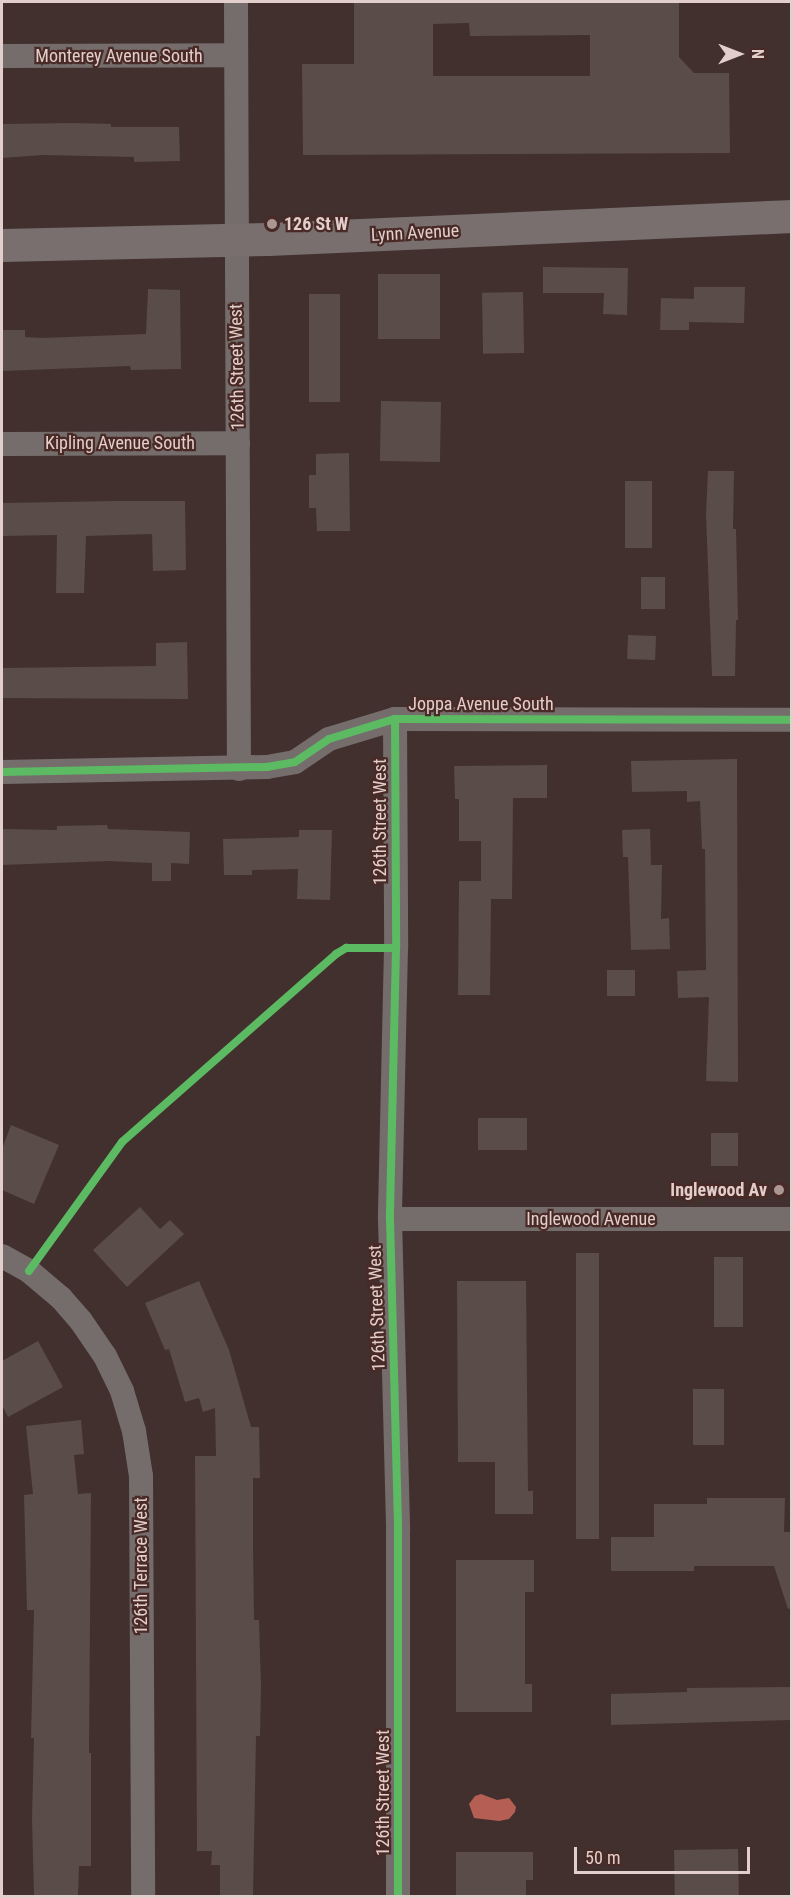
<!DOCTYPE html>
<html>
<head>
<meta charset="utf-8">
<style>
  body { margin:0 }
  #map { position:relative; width:793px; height:1898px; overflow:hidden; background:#41302e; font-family:"Roboto Condensed",sans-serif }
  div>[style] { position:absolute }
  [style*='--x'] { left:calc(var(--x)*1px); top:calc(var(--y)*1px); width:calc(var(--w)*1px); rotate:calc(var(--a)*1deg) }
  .water>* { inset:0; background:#b55e54 }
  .building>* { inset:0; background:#5a4c49; transform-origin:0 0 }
  .minor>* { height:24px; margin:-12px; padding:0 12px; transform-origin:12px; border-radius:12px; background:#756d6c }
  .secondary>* { height:33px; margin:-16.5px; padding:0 16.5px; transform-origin:16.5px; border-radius:16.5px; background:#786f6e }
  .cycleway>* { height:8px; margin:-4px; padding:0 4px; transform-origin:4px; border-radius:4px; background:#5cba63 }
  .dots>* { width:16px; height:16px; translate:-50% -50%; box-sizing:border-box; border:3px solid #492a26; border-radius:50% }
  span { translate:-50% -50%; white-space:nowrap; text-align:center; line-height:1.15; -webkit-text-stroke:4.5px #492a26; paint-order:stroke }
  .street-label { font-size:18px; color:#e2cecb }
  .poi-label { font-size:18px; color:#e2cecb; font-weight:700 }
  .left { translate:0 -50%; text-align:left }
  .right { translate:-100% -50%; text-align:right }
  .frame { position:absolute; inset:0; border:3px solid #e2cecb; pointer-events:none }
  .north { position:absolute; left:709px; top:24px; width:60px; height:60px; -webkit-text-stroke:4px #492a26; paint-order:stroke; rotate:90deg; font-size:16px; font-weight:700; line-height:24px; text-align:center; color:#e2cecb }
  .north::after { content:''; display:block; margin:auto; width:21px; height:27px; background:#e2cecb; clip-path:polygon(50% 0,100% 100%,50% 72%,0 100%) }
  .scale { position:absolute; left:574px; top:1847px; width:176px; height:27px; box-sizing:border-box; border:3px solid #e2cecb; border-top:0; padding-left:8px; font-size:18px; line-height:21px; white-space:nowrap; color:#e2cecb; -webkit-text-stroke:4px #492a26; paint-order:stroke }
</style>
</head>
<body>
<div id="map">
  <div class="water">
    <i style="clip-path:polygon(481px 1794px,497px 1800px,509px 1798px,516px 1807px,515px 1812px,509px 1819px,499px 1821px,474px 1818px,469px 1804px,475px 1796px)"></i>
  </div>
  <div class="building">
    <i style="clip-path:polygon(evenodd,354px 2px,679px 2px,679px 57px,694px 73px,729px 73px,730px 153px,303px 155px,302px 64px,354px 64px,354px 2px,469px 23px,470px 36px,590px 35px,590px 76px,433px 76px,433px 24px,469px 23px)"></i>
    <i style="clip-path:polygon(73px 123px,111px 124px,111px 127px,179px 127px,180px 161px,134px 162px,134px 157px,43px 155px,2px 158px,2px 124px)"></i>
    <i style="clip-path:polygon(543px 267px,628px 268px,627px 315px,603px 314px,604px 293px,543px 293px)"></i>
    <i style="left:378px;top:274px;width:62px;height:65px"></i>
    <i style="clip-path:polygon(694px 287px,745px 287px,744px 323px,689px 322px,689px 330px,660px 330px,661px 298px,694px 299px)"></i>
    <i style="clip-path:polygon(148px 289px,180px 290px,181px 369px,131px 370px,130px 366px,2px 371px,2px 330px,25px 330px,25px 337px,42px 338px,146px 334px)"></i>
    <i style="left:523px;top:292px;width:61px;height:41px;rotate:89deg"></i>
    <i style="left:309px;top:294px;width:31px;height:108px"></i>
    <i style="left:381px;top:401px;width:60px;height:60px;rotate:1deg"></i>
    <i style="clip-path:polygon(349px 453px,350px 531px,317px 531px,316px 508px,309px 508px,309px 475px,316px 475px,316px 454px)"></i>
    <i style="clip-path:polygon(708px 471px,734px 471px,733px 529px,736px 529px,738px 620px,736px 620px,735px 676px,712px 676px,706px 514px)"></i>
    <i style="left:625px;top:481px;width:27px;height:67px"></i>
    <i style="clip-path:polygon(118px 501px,185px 501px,186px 570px,153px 571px,152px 534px,86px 536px,84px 593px,56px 593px,57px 535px,2px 536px,2px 503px)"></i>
    <i style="left:665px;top:577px;width:32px;height:24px;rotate:90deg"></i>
    <i style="left:628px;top:635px;width:28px;height:24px;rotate:2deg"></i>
    <i style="clip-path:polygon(187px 642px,188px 699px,2px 698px,2px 668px,156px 666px,156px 643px)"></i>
    <i style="clip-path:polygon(737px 759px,738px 1082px,706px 1081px,709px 997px,678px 998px,677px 971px,706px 970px,705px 849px,702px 849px,700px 801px,687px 802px,687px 791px,632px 792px,631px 761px)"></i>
    <i style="clip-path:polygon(547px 765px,547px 798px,513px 798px,512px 899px,491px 899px,490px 995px,458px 995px,459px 881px,481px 881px,481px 841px,459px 841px,459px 799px,455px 799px,454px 766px)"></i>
    <i style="clip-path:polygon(107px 825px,108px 829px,190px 832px,189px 864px,171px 863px,171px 881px,152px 881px,152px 863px,108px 861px,2px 865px,2px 829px,57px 830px,57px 826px)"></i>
    <i style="clip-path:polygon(650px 829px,651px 865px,662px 865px,661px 919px,669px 918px,670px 949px,631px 950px,628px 857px,623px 857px,622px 830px)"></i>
    <i style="clip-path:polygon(299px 830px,332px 830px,330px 900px,297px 899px,298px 869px,252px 870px,252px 875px,224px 875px,223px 839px,299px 837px)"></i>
    <i style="left:635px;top:970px;width:26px;height:28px;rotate:90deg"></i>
    <i style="left:478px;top:1118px;width:49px;height:32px"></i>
    <i style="clip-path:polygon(11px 1125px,59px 1145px,34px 1204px,2px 1190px,2px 1149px)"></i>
    <i style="left:711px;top:1133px;width:27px;height:33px"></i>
    <i style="clip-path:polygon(140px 1207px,160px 1229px,170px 1220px,184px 1234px,127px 1287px,93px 1250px)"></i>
    <i style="left:576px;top:1253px;width:23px;height:286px"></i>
    <i style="left:714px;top:1257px;width:29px;height:70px"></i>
    <i style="clip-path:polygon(199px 1281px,229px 1350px,251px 1427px,259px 1427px,260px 1478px,253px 1478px,253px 1543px,254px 1620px,259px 1620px,261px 1687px,260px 1736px,256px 1736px,253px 1896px,220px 1896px,220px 1865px,211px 1865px,212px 1851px,197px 1851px,195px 1456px,216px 1456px,215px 1408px,203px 1412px,199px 1398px,185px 1402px,169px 1349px,165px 1350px,145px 1303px)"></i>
    <i style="clip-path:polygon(457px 1281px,526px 1281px,528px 1491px,533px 1491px,533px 1514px,495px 1514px,495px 1462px,458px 1462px)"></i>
    <i style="clip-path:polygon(38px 1341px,63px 1387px,8px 1417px,2px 1405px,2px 1361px)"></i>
    <i style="left:693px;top:1389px;width:31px;height:56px"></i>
    <i style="clip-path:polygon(81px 1420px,84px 1454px,74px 1455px,78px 1494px,91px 1493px,89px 1753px,91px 1753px,91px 1866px,79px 1866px,78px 1896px,34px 1896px,32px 1818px,34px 1738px,31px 1738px,34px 1610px,27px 1610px,24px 1495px,33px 1494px,26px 1426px)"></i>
    <i style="clip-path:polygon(707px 1498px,785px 1498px,784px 1532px,792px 1532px,792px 1608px,788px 1609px,774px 1566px,694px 1566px,694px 1571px,611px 1571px,611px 1537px,654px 1537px,654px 1504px,707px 1504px)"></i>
    <i style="clip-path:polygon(456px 1560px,534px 1560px,534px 1592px,525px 1592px,525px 1684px,532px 1684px,532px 1712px,456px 1712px)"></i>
    <i style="clip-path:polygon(792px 1687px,792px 1720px,611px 1725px,611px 1694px,687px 1692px,687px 1688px)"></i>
    <i style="left:738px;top:1849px;width:47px;height:64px;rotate:89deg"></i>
    <i style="clip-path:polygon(456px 1852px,533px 1852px,533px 1880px,526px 1880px,526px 1896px,456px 1896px)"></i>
  </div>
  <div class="minor">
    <i style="--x:236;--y:2;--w:767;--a:89.78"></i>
    <i style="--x:2;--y:56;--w:234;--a:-0.2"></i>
    <i style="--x:2;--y:444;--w:236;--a:-0.2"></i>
    <i style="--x:395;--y:719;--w:229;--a:89.7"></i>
    <i style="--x:396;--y:948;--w:271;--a:91.3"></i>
    <i style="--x:390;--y:1219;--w:312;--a:88.5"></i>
    <i style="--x:398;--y:1531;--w:365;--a:90"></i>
    <i style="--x:2;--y:772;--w:265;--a:-1.1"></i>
    <i style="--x:267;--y:767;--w:28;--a:-10"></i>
    <i style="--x:295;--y:762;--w:41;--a:-34.1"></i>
    <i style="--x:329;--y:739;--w:69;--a:-16.9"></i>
    <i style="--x:395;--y:719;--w:397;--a:0.1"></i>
    <i style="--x:390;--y:1219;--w:402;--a:0"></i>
    <i style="--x:2;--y:1256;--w:31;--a:29"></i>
    <i style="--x:29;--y:1271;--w:42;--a:40.2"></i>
    <i style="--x:61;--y:1298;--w:30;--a:49"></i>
    <i style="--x:81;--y:1321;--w:42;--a:55.6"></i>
    <i style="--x:105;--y:1356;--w:39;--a:64"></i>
    <i style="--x:122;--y:1391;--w:42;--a:73.3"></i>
    <i style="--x:134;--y:1431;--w:46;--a:81.2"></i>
    <i style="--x:141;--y:1476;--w:420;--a:89.7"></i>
  </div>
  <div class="secondary">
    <i style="--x:2;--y:245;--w:266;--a:-1.3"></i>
    <i style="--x:268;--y:239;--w:525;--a:-2.51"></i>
  </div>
  <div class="cycleway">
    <i style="--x:395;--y:719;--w:229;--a:89.7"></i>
    <i style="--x:396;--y:948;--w:271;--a:91.3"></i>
    <i style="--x:390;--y:1219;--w:312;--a:88.5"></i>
    <i style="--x:398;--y:1531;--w:365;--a:90"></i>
    <i style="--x:2;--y:772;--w:265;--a:-1.1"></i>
    <i style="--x:267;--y:767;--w:28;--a:-10"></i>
    <i style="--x:295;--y:762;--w:41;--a:-34.1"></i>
    <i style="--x:329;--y:739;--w:69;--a:-16.9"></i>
    <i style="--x:395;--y:719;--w:397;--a:0.1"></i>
    <i style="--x:29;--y:1271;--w:159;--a:-54.2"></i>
    <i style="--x:122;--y:1142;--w:285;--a:-41.3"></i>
    <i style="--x:336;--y:954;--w:12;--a:-31"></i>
    <i style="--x:346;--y:948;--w:50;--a:0"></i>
  </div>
  <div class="dots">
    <i style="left:272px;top:224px;background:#aa9794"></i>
    <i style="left:779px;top:1190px;background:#aa9794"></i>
  </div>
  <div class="street-label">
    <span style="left:119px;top:56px">Monterey Avenue South</span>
    <span style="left:415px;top:233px;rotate:-3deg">Lynn Avenue</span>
    <span style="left:237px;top:367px;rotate:-91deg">126th Street West</span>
    <span style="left:120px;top:443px">Kipling Avenue South</span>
    <span style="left:481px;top:704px">Joppa Avenue South</span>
    <span style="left:380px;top:822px;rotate:-90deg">126th Street West</span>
    <span style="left:591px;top:1219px">Inglewood Avenue</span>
    <span style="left:377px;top:1308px;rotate:-92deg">126th Street West</span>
    <span style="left:141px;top:1566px;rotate:-90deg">126th Terrace West</span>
    <span style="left:383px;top:1793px;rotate:-90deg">126th Street West</span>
  </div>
  <div class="poi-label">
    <span class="left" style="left:284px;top:224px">126 St W</span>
    <span class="right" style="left:767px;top:1190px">Inglewood Av</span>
  </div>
  <div class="frame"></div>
  <div class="north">N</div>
  <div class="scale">50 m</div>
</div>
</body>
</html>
